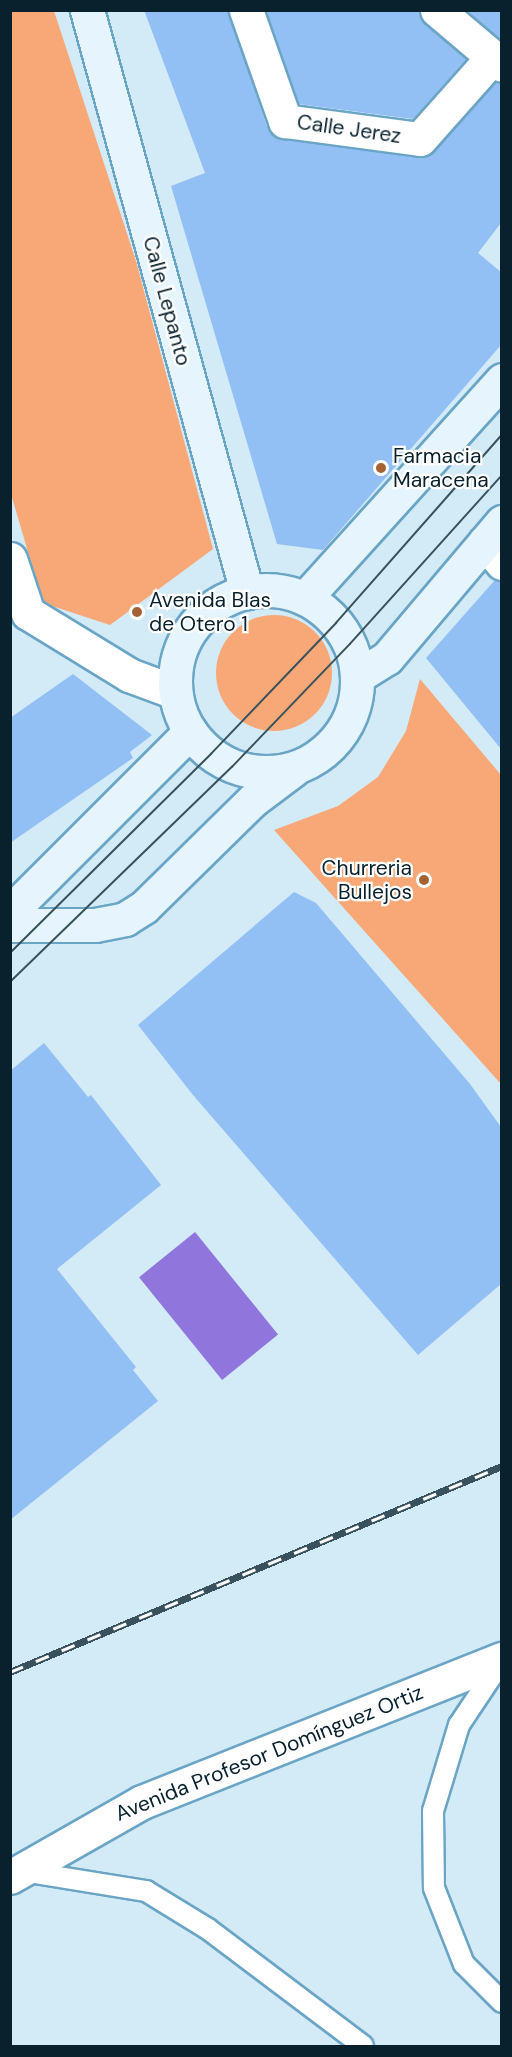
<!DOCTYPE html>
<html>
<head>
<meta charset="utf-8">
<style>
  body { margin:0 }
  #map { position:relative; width:512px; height:2057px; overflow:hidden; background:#d3eaf7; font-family:"DM Sans",sans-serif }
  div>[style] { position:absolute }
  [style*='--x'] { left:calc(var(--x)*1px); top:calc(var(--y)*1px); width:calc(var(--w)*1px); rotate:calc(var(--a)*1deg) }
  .green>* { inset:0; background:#f7a876 }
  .round { border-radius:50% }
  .water>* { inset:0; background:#8f75dc; transform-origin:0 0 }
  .building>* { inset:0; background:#92bff4 }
  .roads { filter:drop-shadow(2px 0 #6ba5c5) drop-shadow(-2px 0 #6ba5c5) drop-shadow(0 2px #6ba5c5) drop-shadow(0 -2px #6ba5c5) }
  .lane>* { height:20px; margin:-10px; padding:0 10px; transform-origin:10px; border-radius:10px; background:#fff }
  .street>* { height:33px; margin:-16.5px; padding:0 16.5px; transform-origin:16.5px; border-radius:16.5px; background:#fff }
  .secondary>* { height:33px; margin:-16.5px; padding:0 16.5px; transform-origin:16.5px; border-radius:16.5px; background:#e6f5fd }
  .secondary>.ring { margin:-16.5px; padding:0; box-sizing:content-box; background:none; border:33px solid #e6f5fd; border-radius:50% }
  .tram>* { height:1.5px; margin:-0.75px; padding:0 0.75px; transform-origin:0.75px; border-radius:0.75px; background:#38515d }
  .rail>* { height:7px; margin-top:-3.5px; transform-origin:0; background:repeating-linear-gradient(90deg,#fff 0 14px,#38515d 0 28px); box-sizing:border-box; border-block:2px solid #38515d }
  .dots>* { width:16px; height:16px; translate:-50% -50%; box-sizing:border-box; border:3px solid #fff; border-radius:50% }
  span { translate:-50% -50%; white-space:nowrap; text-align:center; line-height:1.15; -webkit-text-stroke:4.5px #fff; paint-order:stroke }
  .street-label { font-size:21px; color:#08212d }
  .poi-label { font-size:21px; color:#08212d }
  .left { translate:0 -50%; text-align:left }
  .right { translate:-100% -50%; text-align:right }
  .frame { position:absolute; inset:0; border:12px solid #08212d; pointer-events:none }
</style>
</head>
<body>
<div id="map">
  <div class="green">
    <i style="clip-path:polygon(10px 11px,54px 11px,136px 261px,213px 549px,110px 625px,43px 603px,11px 494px)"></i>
    <i class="round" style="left:216px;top:615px;width:116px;height:116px"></i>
    <i style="clip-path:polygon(420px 679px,501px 775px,501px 1084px,274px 830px,338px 806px,378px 777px,406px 731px)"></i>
  </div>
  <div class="water">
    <i style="left:195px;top:1232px;width:132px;height:72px;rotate:51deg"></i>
  </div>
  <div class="building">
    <i style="clip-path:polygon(144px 10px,228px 10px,267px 127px,283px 140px,426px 157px,496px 82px,501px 83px,501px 223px,478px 253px,501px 272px,501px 345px,323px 550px,277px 544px,171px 186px,205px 173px)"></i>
    <i style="clip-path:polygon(266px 10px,419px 10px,425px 24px,466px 59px,413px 119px,299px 104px)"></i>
    <i style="clip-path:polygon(467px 10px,501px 10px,501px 40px)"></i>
    <i style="clip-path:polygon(495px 580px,501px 581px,501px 749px,426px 658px)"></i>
    <i style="clip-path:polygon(73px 674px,152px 735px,130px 752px,133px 758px,10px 843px,10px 718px)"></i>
    <i style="clip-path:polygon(294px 892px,316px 903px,470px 1084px,501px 1127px,501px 1284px,418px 1355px,193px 1095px,138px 1025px)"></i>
    <i style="clip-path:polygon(44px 1043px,88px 1097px,91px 1095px,161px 1185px,57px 1269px,136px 1367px,133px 1370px,158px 1401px,10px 1520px,10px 1071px)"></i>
  </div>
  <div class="roads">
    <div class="lane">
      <i style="--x:501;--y:1662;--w:76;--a:123.7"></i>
      <i style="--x:459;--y:1725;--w:90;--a:106.8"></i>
      <i style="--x:433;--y:1811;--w:77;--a:89.3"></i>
      <i style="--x:434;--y:1888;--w:82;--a:68.5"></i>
      <i style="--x:464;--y:1964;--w:54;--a:45"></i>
      <i style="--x:22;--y:1871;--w:126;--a:9.2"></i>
      <i style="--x:146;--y:1891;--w:73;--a:31.5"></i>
      <i style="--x:208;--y:1929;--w:194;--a:37"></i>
    </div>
    <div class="street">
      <i style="--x:246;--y:10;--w:118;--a:70.6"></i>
      <i style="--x:285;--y:121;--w:136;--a:7.6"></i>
      <i style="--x:420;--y:139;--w:108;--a:-48.4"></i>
      <i style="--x:437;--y:10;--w:85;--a:40.2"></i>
      <i style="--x:485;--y:542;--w:27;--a:51"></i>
      <i style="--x:10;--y:559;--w:57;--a:71.6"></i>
      <i style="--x:28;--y:613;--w:119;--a:31.5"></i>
      <i style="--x:129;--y:675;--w:49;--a:20.3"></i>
      <i style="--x:10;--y:1877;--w:152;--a:-29.6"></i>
      <i style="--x:142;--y:1802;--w:387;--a:-21.7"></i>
    </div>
    <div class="secondary">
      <i style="--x:87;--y:10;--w:604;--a:74.63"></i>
      <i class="ring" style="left:175px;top:590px;width:149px;height:149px"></i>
      <i style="--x:307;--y:596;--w:291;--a:-47.9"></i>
      <i style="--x:358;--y:676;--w:34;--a:-32"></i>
      <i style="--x:387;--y:658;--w:178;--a:-49.8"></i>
      <i style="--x:10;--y:912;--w:255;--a:-45"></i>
      <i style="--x:10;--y:925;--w:85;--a:0"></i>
      <i style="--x:95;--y:925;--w:31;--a:-11"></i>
      <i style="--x:125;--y:919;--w:22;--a:-32"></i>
      <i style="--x:144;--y:907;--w:153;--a:-44.5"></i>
      <i style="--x:253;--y:800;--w:50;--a:-36.9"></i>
    </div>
  </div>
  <div class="tram">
    <i style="--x:10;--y:953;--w:283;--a:-44.7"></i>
    <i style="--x:211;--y:754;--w:181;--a:-46.3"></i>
    <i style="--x:336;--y:623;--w:251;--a:-48.6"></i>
    <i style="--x:10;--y:982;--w:309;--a:-44.1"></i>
    <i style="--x:232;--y:767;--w:170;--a:-46.2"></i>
    <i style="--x:350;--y:644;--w:227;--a:-48"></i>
  </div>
  <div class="rail">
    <i style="--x:10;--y:1672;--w:533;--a:-22.72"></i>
  </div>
  <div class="dots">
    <i style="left:381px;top:468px;background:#a66233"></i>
    <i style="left:137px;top:612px;background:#a66233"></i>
    <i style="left:424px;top:880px;background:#a66233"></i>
  </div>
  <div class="street-label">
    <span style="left:349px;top:129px;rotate:8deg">Calle Jerez</span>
    <span style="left:167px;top:301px;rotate:75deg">Calle Lepanto</span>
    <span style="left:269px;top:1753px;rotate:-22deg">Avenida Profesor Domínguez Ortiz</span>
  </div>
  <div class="poi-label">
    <span class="left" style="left:393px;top:468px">Farmacia<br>Maracena</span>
    <span class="left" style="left:149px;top:612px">Avenida Blas<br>de Otero 1</span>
    <span class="right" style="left:412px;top:880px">Churreria<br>Bullejos</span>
  </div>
  <div class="frame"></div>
</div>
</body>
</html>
